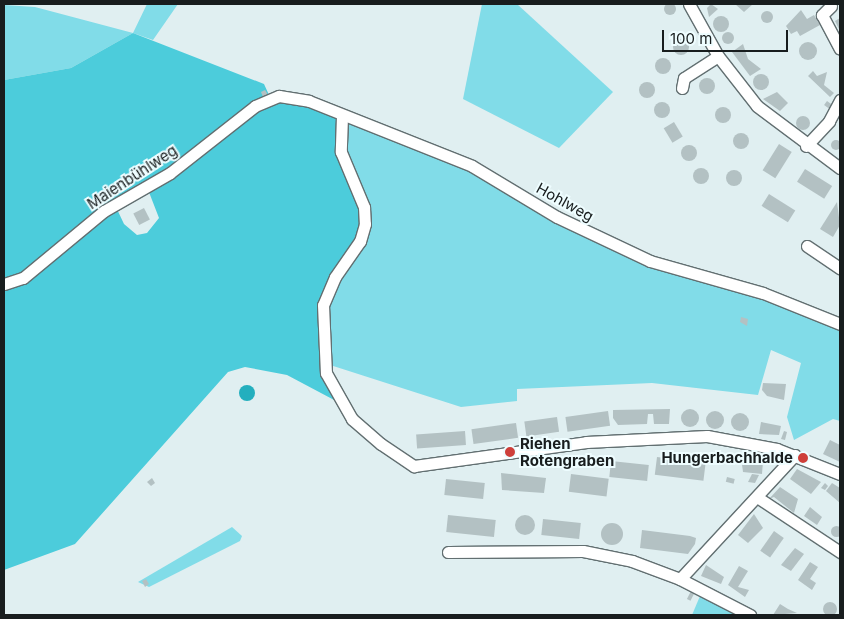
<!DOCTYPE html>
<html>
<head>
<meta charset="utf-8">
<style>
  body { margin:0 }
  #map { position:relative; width:844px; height:619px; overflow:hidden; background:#e0eff1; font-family:Inter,sans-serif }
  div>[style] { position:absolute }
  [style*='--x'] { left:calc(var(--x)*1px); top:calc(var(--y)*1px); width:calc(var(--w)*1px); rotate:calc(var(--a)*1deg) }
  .green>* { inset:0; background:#81dce8 }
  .forest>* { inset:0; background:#4cccdb }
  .water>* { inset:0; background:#23afbe }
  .round { border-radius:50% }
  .building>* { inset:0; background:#b3c1c3; transform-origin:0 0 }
  .roads { filter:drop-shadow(1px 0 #626f71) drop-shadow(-1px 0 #626f71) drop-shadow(0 1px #626f71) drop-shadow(0 -1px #626f71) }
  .minor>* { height:11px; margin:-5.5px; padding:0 5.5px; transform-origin:5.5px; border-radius:5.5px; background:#fff }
  .dots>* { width:14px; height:14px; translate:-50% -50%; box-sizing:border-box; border:2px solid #eefdff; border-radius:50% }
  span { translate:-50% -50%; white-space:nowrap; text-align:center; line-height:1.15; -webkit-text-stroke:4px #eefdff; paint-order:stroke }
  .street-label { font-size:15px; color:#181d1e }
  .poi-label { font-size:15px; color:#181d1e; font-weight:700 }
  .left { translate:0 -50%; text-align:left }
  .right { translate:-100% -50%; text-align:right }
  .frame { position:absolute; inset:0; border:5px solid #181d1e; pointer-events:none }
  .scale { position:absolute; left:662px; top:30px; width:126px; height:22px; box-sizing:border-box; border:2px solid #181d1e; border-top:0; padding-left:6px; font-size:15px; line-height:18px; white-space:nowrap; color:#181d1e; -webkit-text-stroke:4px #eefdff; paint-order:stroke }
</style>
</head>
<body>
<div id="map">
  <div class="green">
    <i style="clip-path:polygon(147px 4px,178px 4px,153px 40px,133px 33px,71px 68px,4px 80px,4px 5px,35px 7px,133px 33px)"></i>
    <i style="clip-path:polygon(482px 4px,517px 4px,613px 92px,559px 148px,463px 99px)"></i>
    <i style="clip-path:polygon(349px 124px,470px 168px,638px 259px,728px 282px,840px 326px,840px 421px,833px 419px,794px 440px,787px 417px,801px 363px,771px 350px,758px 395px,652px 383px,517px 389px,517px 401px,461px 407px,327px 364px,324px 318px,349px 168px,343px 134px)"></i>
    <i style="clip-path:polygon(232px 527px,242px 536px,240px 541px,149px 587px,138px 582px)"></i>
    <i style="clip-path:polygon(700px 596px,736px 615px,692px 615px)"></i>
  </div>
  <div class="forest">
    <i style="clip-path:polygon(evenodd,133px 33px,264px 84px,269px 95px,337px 116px,363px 222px,320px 310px,336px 401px,287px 375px,245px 367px,228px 372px,75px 544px,4px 570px,4px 80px,71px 68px,133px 33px,147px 187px,159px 218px,147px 233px,137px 235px,124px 224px,115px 205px,147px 187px)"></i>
  </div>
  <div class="water">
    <i class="round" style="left:239px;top:385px;width:16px;height:16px"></i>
  </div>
  <div class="building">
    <i class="round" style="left:664px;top:3px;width:12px;height:12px"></i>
    <i style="clip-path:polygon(711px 4px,718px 9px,709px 17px,707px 8px)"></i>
    <i style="clip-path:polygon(735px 4px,753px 4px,744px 12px)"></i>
    <i style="clip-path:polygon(801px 10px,807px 19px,814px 15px,820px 25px,800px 36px,797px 31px,791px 34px,786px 26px)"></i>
    <i class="round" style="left:761px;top:11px;width:12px;height:12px"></i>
    <i class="round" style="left:713px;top:16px;width:16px;height:16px"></i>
    <i style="clip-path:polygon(840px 18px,840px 31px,835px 21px)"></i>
    <i class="round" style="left:722px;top:32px;width:12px;height:12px"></i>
    <i class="round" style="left:673px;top:39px;width:16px;height:16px"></i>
    <i class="round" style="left:799px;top:42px;width:18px;height:18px"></i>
    <i style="clip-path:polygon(743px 44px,748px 59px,761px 69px,750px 76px,732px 52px)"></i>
    <i class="round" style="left:655px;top:58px;width:16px;height:16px"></i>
    <i style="clip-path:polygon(813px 71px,817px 76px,827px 72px,824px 85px,834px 93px,830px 97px,808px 76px)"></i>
    <i class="round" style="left:753px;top:74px;width:16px;height:16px"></i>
    <i class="round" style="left:699px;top:78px;width:16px;height:16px"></i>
    <i class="round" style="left:639px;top:82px;width:16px;height:16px"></i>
    <i style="clip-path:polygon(265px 90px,268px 95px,263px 97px,261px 92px)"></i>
    <i style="clip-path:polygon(777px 92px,788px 103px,780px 111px,763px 99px)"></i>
    <i style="left:827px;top:101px;width:9px;height:5px;rotate:36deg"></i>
    <i class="round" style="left:654px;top:102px;width:16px;height:16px"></i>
    <i class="round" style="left:715px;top:107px;width:16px;height:16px"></i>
    <i class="round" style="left:796px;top:116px;width:14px;height:14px"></i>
    <i style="left:674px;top:122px;width:17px;height:12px;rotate:59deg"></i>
    <i class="round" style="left:733px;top:133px;width:16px;height:16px"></i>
    <i class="round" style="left:831px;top:140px;width:10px;height:10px"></i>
    <i style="left:779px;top:144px;width:15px;height:31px;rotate:32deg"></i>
    <i class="round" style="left:681px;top:145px;width:16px;height:16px"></i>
    <i class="round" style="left:693px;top:168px;width:16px;height:16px"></i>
    <i style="left:805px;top:169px;width:32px;height:15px;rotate:32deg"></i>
    <i class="round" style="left:726px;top:170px;width:16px;height:16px"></i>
    <i style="left:769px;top:194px;width:31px;height:14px;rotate:32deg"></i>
    <i style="clip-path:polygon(837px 202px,840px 225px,833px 237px,820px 229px)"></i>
    <i style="left:144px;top:208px;width:13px;height:12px;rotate:63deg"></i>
    <i style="clip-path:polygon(741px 317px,748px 319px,747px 326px,740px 322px)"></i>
    <i style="clip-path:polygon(763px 383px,786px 384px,784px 400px,767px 396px,762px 390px)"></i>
    <i class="round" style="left:681px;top:409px;width:18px;height:18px"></i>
    <i style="clip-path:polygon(670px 409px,669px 424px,654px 424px,653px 414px,648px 414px,647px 424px,618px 425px,613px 418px,613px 410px)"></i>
    <i class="round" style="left:706px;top:411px;width:18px;height:18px"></i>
    <i style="left:608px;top:411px;width:15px;height:43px;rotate:82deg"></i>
    <i class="round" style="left:731px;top:413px;width:18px;height:18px"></i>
    <i style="left:557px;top:417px;width:15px;height:33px;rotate:82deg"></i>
    <i style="clip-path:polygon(761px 422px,781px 426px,779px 435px,759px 434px)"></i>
    <i style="left:516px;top:423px;width:15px;height:45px;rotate:82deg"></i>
    <i style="left:465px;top:431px;width:14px;height:49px;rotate:86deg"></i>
    <i style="clip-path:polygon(784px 431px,787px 432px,785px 440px,781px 439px)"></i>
    <i style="clip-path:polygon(830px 440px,840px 445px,840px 462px,823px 454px)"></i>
    <i style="left:657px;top:457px;width:49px;height:18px;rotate:7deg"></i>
    <i style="clip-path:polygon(741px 457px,763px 461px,762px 474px,743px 472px)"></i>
    <i style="left:611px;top:461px;width:38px;height:16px;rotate:6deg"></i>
    <i style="clip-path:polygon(797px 469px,821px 482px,811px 494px,790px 479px)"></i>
    <i style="clip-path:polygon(501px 473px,546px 478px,544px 493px,502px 490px)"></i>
    <i style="left:571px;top:474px;width:38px;height:18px;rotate:7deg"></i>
    <i style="clip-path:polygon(752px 474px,759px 475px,755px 483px,748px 482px)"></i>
    <i style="left:727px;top:477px;width:8px;height:5px;rotate:14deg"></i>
    <i style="clip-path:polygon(152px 478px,155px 483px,151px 486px,147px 482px)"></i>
    <i style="left:446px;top:479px;width:39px;height:16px;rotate:6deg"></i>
    <i style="clip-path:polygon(825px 483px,828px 486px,825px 490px,821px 488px)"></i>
    <i style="clip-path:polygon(832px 483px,840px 488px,840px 503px,826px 491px)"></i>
    <i style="clip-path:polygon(780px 487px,798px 499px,794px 513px,774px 497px,769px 499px)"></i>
    <i style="clip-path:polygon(810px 507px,822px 517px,817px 525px,804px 516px)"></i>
    <i style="clip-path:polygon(754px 514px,763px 528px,748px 543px,738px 535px)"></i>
    <i class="round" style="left:515px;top:515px;width:20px;height:20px"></i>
    <i style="left:448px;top:515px;width:48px;height:17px;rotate:6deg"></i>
    <i style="left:543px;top:519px;width:38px;height:16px;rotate:6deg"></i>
    <i class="round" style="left:601px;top:523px;width:22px;height:22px"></i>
    <i class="round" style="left:830.5px;top:525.5px;width:11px;height:11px"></i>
    <i style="clip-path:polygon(642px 530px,690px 536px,696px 538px,695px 544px,688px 554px,640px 548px)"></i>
    <i style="left:774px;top:531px;width:12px;height:24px;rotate:35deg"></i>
    <i style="clip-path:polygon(795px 548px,804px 554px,791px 571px,781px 565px)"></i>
    <i style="clip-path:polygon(810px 562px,818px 567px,810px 579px,816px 583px,812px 590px,798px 580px)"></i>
    <i style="clip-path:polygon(706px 565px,724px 577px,721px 584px,701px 576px)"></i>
    <i style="clip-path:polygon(739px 566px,748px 571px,738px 587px,749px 590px,745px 597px,728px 585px)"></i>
    <i style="clip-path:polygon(146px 579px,149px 584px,145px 587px,142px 581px)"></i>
    <i style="left:691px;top:591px;width:4px;height:9px;rotate:27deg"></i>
    <i class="round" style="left:823px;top:602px;width:14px;height:14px"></i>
    <i style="clip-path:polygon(780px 604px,788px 609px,797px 613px,773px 615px)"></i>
  </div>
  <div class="roads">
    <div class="minor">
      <i style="--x:689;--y:4;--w:60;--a:60.9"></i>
      <i style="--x:718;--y:56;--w:63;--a:52"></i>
      <i style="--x:757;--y:106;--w:104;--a:36.8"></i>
      <i style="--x:831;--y:6;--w:13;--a:135"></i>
      <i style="--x:822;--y:15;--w:38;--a:62"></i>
      <i style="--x:682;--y:88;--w:10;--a:-79"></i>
      <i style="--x:684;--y:78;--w:40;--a:-32.9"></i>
      <i style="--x:342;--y:116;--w:36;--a:92"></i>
      <i style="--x:341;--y:152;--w:60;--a:67.3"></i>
      <i style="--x:364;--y:207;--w:17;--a:87"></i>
      <i style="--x:365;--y:224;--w:18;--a:106"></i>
      <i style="--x:360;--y:241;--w:44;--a:124.8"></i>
      <i style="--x:335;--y:277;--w:30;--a:113"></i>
      <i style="--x:323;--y:305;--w:68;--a:87.5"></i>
      <i style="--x:326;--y:373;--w:53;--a:60.5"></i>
      <i style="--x:352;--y:419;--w:38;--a:41"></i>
      <i style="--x:381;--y:444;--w:40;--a:34"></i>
      <i style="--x:414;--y:466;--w:174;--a:-7.9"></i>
      <i style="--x:586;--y:442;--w:121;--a:-2.8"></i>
      <i style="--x:707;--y:436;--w:71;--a:10.5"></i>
      <i style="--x:777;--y:449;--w:68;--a:21.6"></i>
      <i style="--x:806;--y:146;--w:34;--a:-47"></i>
      <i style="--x:829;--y:121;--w:24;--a:-62"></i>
      <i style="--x:807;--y:246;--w:40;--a:34"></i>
      <i style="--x:4;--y:284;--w:20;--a:-18"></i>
      <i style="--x:23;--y:278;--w:105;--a:-39.6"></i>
      <i style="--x:104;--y:211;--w:76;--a:-29.9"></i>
      <i style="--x:170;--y:173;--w:108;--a:-38.2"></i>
      <i style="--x:255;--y:106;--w:26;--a:-23"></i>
      <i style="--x:279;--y:96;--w:30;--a:9"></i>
      <i style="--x:309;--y:101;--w:175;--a:21.7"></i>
      <i style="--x:472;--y:166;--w:99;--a:31"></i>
      <i style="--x:557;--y:217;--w:103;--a:25.3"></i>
      <i style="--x:650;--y:261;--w:117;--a:15.8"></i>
      <i style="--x:763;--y:293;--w:83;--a:21.9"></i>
      <i style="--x:757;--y:497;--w:100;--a:33.5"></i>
      <i style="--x:448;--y:552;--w:135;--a:-0.4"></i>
      <i style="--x:583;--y:551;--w:50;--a:11.5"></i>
      <i style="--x:632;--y:561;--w:51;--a:20.6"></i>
      <i style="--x:680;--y:579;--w:79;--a:27.2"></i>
      <i style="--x:680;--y:579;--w:169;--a:-47.2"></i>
    </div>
  </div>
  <div class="dots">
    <i style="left:510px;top:452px;background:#ce3f3a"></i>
    <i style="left:803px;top:458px;background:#ce3f3a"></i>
  </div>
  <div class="street-label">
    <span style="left:132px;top:177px;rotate:-33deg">Maienbühlweg</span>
    <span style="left:565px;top:202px;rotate:29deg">Hohlweg</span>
  </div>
  <div class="poi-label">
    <span class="left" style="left:520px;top:452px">Riehen<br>Rotengraben</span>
    <span class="right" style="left:793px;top:458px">Hungerbachhalde</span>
  </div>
  <div class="frame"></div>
  <div class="scale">100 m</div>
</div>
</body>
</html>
